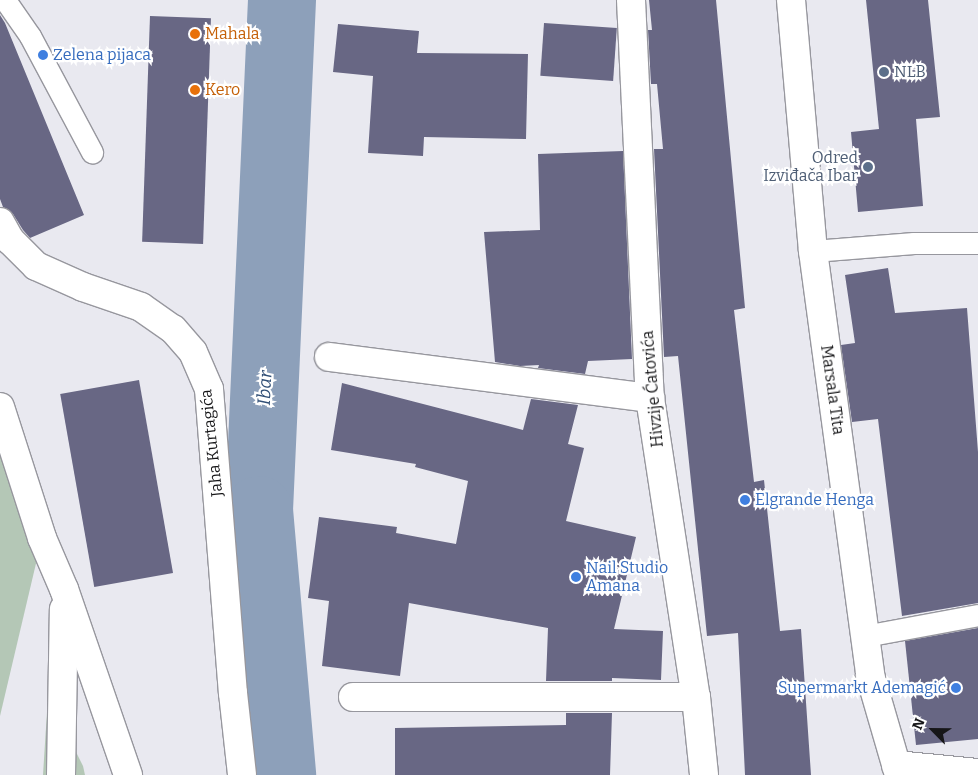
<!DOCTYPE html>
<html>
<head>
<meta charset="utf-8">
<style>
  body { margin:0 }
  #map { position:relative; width:978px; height:775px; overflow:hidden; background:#e9e9f0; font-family:Bitter,serif }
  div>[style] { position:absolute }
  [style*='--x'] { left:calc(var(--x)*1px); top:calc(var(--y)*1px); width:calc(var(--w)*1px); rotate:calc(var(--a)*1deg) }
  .green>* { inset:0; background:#b4c7b6 }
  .river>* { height:68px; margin:-34px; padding:0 34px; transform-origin:34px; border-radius:34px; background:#8da0ba }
  .building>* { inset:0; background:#686784; transform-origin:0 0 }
  .roads { filter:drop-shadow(1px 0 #97979e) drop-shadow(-1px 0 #97979e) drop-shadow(0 1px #97979e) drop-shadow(0 -1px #97979e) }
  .service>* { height:21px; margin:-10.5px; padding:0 10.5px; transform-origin:10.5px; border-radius:10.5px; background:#fff }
  .minor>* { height:28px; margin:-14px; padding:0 14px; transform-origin:14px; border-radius:14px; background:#fff }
  .tertiary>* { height:28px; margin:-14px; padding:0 14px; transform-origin:14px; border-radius:14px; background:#fff }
  .dots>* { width:14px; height:14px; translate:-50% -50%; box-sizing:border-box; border:2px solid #fff; border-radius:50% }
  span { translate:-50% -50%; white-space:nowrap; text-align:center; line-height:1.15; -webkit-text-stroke:4.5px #fff; paint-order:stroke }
  .food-label { font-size:16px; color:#c56008 }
  .left { translate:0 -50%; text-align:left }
  .shop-label { font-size:16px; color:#366cbe }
  .right { translate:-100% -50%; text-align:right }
  .service-label { font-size:16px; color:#4e5e75 }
  .street-label { font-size:16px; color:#161618 }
  .water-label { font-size:18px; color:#314f76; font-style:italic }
  .north { position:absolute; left:908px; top:705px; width:50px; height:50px; -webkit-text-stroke:4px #fff; paint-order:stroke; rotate:293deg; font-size:14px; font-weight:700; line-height:20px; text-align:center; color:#161618 }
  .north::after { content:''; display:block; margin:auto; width:18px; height:22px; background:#161618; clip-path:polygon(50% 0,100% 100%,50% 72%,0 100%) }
</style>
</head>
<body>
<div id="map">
  <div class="green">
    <i style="clip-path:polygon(0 437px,42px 538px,0 716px)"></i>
    <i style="clip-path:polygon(48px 696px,83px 766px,85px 775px,43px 775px)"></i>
  </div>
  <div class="river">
    <i style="--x:282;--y:0;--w:511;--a:92.58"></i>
    <i style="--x:259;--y:510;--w:266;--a:85"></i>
  </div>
  <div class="building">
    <i style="clip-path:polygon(649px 0,716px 0,745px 308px,734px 310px,754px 482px,764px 480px,780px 631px,801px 629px,811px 775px,745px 775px,738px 633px,707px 636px,678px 356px,664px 357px,654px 149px,663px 149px,657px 84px,651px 84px,648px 30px,652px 30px)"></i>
    <i style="clip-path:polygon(866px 0,928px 0,940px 117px,916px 119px,923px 206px,858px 212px,851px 132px,879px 129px)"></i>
    <i style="clip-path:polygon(0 15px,5px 23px,84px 215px,30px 238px,23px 230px,13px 214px,3px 207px,0 199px)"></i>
    <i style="left:150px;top:16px;width:61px;height:226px;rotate:2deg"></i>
    <i style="left:544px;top:23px;width:73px;height:53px;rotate:4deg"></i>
    <i style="clip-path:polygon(338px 24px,419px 31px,417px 53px,528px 54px,526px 139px,424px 137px,423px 156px,368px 153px,373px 76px,333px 72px)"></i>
    <i style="clip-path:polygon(623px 151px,632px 359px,588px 361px,585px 374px,538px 368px,539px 365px,520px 366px,495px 362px,484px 232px,540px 230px,538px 154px)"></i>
    <i style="clip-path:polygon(888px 268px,895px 313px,967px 308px,978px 452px,978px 603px,902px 616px,878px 419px,852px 422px,841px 345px,855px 343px,845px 275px)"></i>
    <i style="left:139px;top:380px;width:196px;height:80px;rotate:80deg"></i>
    <i style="clip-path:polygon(342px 383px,523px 430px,531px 399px,578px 405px,568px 444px,584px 448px,566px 521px,636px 537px,614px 629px,663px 631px,661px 680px,612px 678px,612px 681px,546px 681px,548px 628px,409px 603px,400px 676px,322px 666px,329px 601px,308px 598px,319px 517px,397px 527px,396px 533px,456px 544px,468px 481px,415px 467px,416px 464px,331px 450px)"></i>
    <i style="clip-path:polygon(978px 628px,978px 739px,916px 745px,905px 641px)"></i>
    <i style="clip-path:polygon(566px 713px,612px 713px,610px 775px,395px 775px,395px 728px,566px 725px)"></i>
  </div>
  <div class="roads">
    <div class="service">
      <i style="--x:5;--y:0;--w:44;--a:55.2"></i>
      <i style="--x:30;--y:36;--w:132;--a:61.9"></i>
      <i style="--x:813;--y:251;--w:101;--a:-4.5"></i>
      <i style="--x:914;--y:243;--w:64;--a:0"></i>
      <i style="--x:865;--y:636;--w:115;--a:-10.5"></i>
    </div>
    <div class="minor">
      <i style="--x:631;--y:0;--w:398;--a:87.3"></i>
      <i style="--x:650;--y:398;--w:303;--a:81.3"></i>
      <i style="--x:696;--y:697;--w:78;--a:84.1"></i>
      <i style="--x:0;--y:222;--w:21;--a:61"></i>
      <i style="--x:10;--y:240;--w:37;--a:45"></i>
      <i style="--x:36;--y:266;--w:51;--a:24.1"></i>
      <i style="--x:83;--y:287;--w:61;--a:19"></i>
      <i style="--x:141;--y:307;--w:39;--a:35"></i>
      <i style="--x:173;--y:329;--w:30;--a:49"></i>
      <i style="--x:193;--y:352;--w:40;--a:66.6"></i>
      <i style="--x:209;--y:389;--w:305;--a:85.5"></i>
      <i style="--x:233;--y:693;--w:82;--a:83.7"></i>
      <i style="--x:329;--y:357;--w:324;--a:7.3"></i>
      <i style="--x:0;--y:407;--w:138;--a:72.2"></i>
      <i style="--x:42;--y:538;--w:56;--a:66.7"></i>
      <i style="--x:64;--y:589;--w:197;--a:71"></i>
      <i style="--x:353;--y:697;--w:343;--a:0"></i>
      <i style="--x:896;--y:765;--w:82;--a:5.6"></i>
      <i style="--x:61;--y:775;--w:166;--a:-89"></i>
    </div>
    <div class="tertiary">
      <i style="--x:791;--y:0;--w:252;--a:85"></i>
      <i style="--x:813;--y:251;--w:428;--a:82.3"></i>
      <i style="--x:870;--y:675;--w:104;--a:73.8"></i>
    </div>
  </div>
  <div class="dots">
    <i style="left:195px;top:34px;background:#e8710a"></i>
    <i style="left:43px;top:55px;background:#3f7fe0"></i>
    <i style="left:884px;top:72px;background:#5c6f8a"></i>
    <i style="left:195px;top:90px;background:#e8710a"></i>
    <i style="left:868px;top:167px;background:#5c6f8a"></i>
    <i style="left:745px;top:500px;background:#3f7fe0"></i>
    <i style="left:576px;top:577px;background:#3f7fe0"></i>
    <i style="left:956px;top:688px;background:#3f7fe0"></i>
  </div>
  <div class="food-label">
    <span class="left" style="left:205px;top:34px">Mahala</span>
    <span class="left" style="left:205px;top:90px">Kero</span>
  </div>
  <div class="shop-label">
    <span class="left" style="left:53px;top:55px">Zelena pijaca</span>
    <span class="left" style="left:755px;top:500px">Elgrande Henga</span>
    <span class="left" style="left:586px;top:577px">Nail Studio<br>Amana</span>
    <span class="right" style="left:946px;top:688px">Supermarkt Ademagić</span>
  </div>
  <div class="service-label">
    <span class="left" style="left:894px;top:72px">NLB</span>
    <span class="right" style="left:858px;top:167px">Odred<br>Izviđača Ibar</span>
  </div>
  <div class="street-label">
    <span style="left:653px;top:389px;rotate:-95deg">Hivzije Ćatovića</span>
    <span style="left:832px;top:390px;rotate:82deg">Marsala Tita</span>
    <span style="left:212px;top:443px;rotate:-96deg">Jaha Kurtagića</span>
  </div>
  <div class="water-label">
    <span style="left:265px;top:388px;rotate:-87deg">Ibar</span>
  </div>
  <div class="north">N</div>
</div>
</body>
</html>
